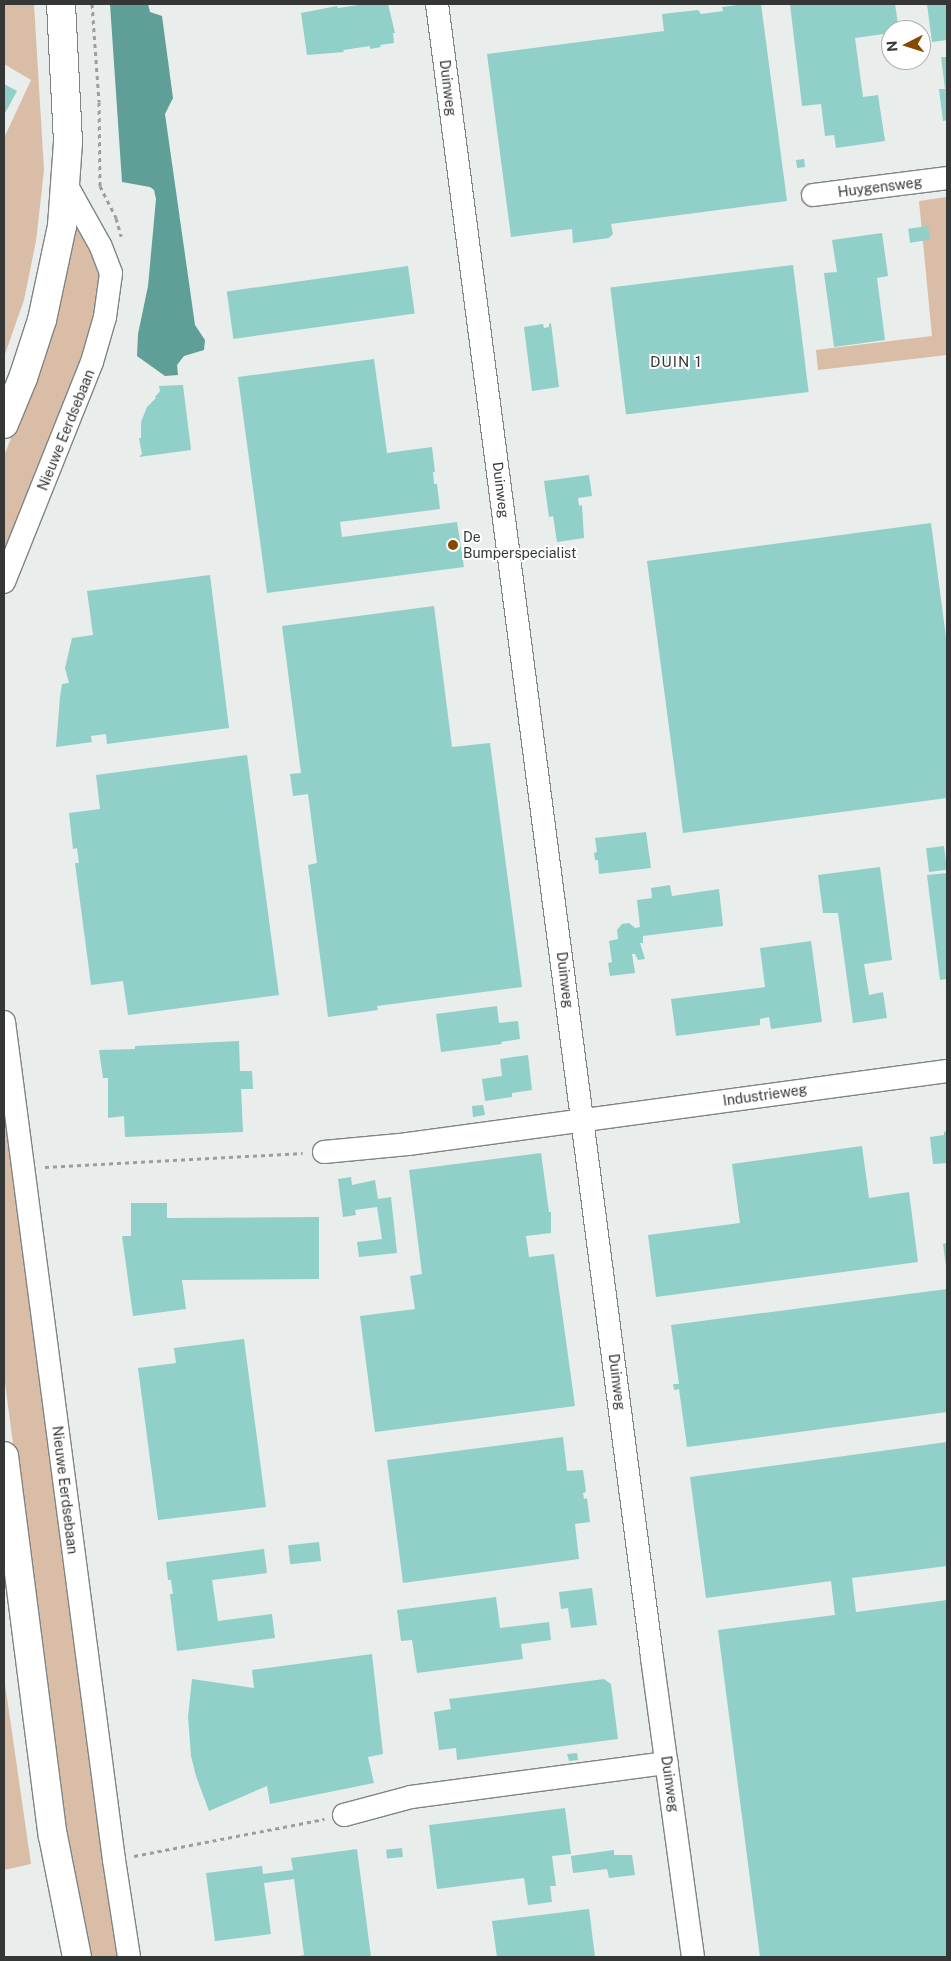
<!DOCTYPE html>
<html>
<head>
<meta charset="utf-8">
<style>
  body { margin:0 }
  #map { position:relative; width:951px; height:1961px; overflow:hidden; background:#e9edec; font-family:"Public Sans",sans-serif }
  div>[style] { position:absolute }
  [style*='--x'] { left:calc(var(--x)*1px); top:calc(var(--y)*1px); width:calc(var(--w)*1px); rotate:calc(var(--a)*1deg) }
  .green>* { inset:0; background:#dabda6 }
  .water>* { inset:0; background:#609f98 }
  .building>* { inset:0; background:#90d0c8; transform-origin:0 0 }
  .path>* { height:3px; margin-top:-1.5px; transform-origin:0; background:repeating-linear-gradient(90deg,#9b9e9d 0 4px,transparent 0 8px) }
  .roads { filter:drop-shadow(1px 0 #808483) drop-shadow(-1px 0 #808483) drop-shadow(0 1px #808483) drop-shadow(0 -1px #808483) }
  .minor>* { height:22px; margin:-11px; padding:0 11px; transform-origin:11px; border-radius:11px; background:#fff }
  .secondary>* { height:28px; margin:-14px; padding:0 14px; transform-origin:14px; border-radius:14px; background:#fff }
  .dots>* { width:14px; height:14px; translate:-50% -50%; box-sizing:border-box; border:2px solid #fff; border-radius:50% }
  span { translate:-50% -50%; white-space:nowrap; text-align:center; line-height:1.15; -webkit-text-stroke:4px #fff; paint-order:stroke }
  .street-label { font-size:14px; color:#353636 }
  .poi-label { font-size:14px; color:#353636 }
  .left { translate:0 -50%; text-align:left }
  .neighbourhood-label { font-size:15px; color:#353636; letter-spacing:1px }
  .frame { position:absolute; inset:0; border:5px solid #353636; pointer-events:none }
  .north { position:absolute; left:881px; top:20px; width:50px; height:50px; box-sizing:border-box; background:#fff; border:1px solid #aeafaf; border-radius:50%; rotate:265deg; font-size:14px; font-weight:700; line-height:20px; text-align:center; color:#353636 }
  .north::after { content:''; display:block; margin:auto; width:18px; height:22px; background:#854904; clip-path:polygon(50% 0,100% 100%,50% 72%,0 100%) }
</style>
</head>
<body>
<div id="map">
  <div class="green">
    <i style="clip-path:polygon(4px 4px,34px 4px,44px 170px,36px 241px,24px 300px,4px 357px,4px 138px,31px 80px,4px 64px)"></i>
    <i style="clip-path:polygon(947px 197px,947px 355px,818px 370px,816px 350px,932px 336px,919px 201px)"></i>
    <i style="clip-path:polygon(76px 220px,102px 261px,102px 290px,77px 374px,4px 551px,4px 456px,48px 345px,64px 283px)"></i>
    <i style="clip-path:polygon(4px 1103px,119px 1957px,83px 1957px,50px 1727px,4px 1375px)"></i>
    <i style="clip-path:polygon(4px 1677px,31px 1864px,4px 1870px)"></i>
  </div>
  <div class="water">
    <i style="clip-path:polygon(110px 4px,148px 4px,150px 12px,162px 16px,173px 98px,165px 114px,195px 325px,205px 340px,204px 350px,184px 356px,177px 365px,178px 375px,165px 376px,137px 356px,138px 334px,148px 286px,156px 199px,154px 190px,150px 187px,122px 182px)"></i>
  </div>
  <div class="building">
    <i style="clip-path:polygon(365px 4px,388px 4px,395px 33px,393px 33px,394px 43px,380px 45px,381px 47px,370px 49px,370px 46px,343px 50px,344px 52px,307px 55px,301px 13px,337px 6px,338px 8px)"></i>
    <i style="clip-path:polygon(746px 4px,761px 4px,787px 201px,611px 224px,613px 234px,609px 238px,573px 243px,572px 229px,511px 237px,487px 54px,664px 31px,662px 14px,698px 10px,701px 14px,723px 11px,722px 7px)"></i>
    <i style="clip-path:polygon(790px 4px,895px 4px,899px 30px,891px 30px,891px 33px,855px 38px,863px 97px,878px 95px,885px 141px,836px 148px,834px 135px,825px 136px,821px 104px,802px 106px)"></i>
    <i style="clip-path:polygon(927px 4px,947px 4px,947px 40px,932px 42px)"></i>
    <i style="clip-path:polygon(941px 57px,947px 57px,947px 120px,943px 121px,939px 89px,945px 89px)"></i>
    <i style="clip-path:polygon(4px 84px,17px 91px,4px 115px)"></i>
    <i style="left:804px;top:159px;width:8px;height:8px;rotate:83deg"></i>
    <i style="left:928px;top:226px;width:14px;height:20px;rotate:82deg"></i>
    <i style="clip-path:polygon(882px 233px,888px 276px,877px 278px,885px 340px,834px 347px,824px 273px,837px 272px,832px 240px)"></i>
    <i style="left:793px;top:265px;width:128px;height:184px;rotate:83deg"></i>
    <i style="left:408px;top:266px;width:48px;height:183px;rotate:82deg"></i>
    <i style="clip-path:polygon(551px 323px,559px 387px,532px 391px,524px 327px,543px 324px,544px 328px,549px 327px,549px 324px)"></i>
    <i style="clip-path:polygon(374px 359px,387px 453px,432px 447px,435px 472px,433px 472px,434px 484px,437px 484px,440px 509px,340px 522px,342px 537px,457px 522px,464px 567px,267px 593px,238px 377px)"></i>
    <i style="clip-path:polygon(183px 385px,191px 450px,139px 457px,142px 454px,139px 438px,141px 438px,141px 422px,147px 407px,156px 398px,155px 397px,160px 391px,159px 386px)"></i>
    <i style="clip-path:polygon(589px 475px,592px 496px,578px 498px,579px 506px,582px 505px,584px 538px,557px 542px,553px 516px,549px 517px,544px 481px)"></i>
    <i style="clip-path:polygon(931px 523px,947px 645px,947px 798px,683px 833px,647px 561px)"></i>
    <i style="clip-path:polygon(210px 575px,229px 728px,107px 744px,106px 734px,91px 736px,92px 742px,56px 747px,60px 697px,62px 684px,69px 683px,65px 668px,72px 638px,93px 635px,87px 591px)"></i>
    <i style="clip-path:polygon(434px 606px,452px 747px,490px 743px,522px 987px,377px 1006px,378px 1010px,328px 1017px,308px 865px,317px 863px,308px 794px,293px 796px,290px 774px,301px 773px,282px 626px)"></i>
    <i style="clip-path:polygon(247px 755px,279px 995px,128px 1015px,123px 981px,91px 985px,75px 863px,79px 863px,77px 848px,73px 849px,69px 813px,100px 809px,96px 775px)"></i>
    <i style="clip-path:polygon(646px 832px,651px 868px,599px 874px,598px 860px,595px 860px,594px 853px,597px 852px,595px 838px)"></i>
    <i style="left:944px;top:846px;width:24px;height:18px;rotate:83deg"></i>
    <i style="clip-path:polygon(880px 867px,892px 960px,864px 964px,869px 995px,883px 992px,887px 1018px,853px 1023px,838px 913px,823px 913px,818px 875px)"></i>
    <i style="clip-path:polygon(947px 873px,947px 979px,940px 980px,927px 875px)"></i>
    <i style="clip-path:polygon(670px 885px,672px 896px,719px 889px,723px 926px,643px 936px,643px 943px,640px 943px,645px 959px,638px 960px,635px 954px,632px 954px,635px 973px,610px 976px,608px 963px,612px 962px,609px 941px,618px 939px,617px 930px,622px 924px,629px 923px,635px 928px,640px 927px,637px 900px,652px 898px,651px 888px)"></i>
    <i style="clip-path:polygon(811px 941px,822px 1022px,771px 1029px,769px 1017px,760px 1019px,760px 1025px,676px 1036px,671px 999px,765px 987px,760px 948px)"></i>
    <i style="clip-path:polygon(497px 1006px,499px 1023px,518px 1021px,520px 1039px,501px 1042px,502px 1044px,441px 1052px,436px 1014px)"></i>
    <i style="clip-path:polygon(239px 1041px,240px 1071px,252px 1071px,253px 1089px,241px 1089px,243px 1132px,125px 1137px,124px 1116px,108px 1118px,108px 1078px,103px 1078px,99px 1050px,135px 1049px,135px 1046px)"></i>
    <i style="clip-path:polygon(528px 1055px,532px 1090px,512px 1093px,512px 1097px,485px 1101px,482px 1079px,502px 1076px,500px 1059px)"></i>
    <i style="clip-path:polygon(483px 1105px,485px 1115px,473px 1117px,472px 1106px)"></i>
    <i style="clip-path:polygon(947px 1131px,947px 1163px,933px 1164px,930px 1137px,944px 1135px,944px 1132px)"></i>
    <i style="clip-path:polygon(862px 1146px,869px 1198px,909px 1192px,918px 1262px,656px 1297px,648px 1235px,740px 1223px,732px 1164px)"></i>
    <i style="clip-path:polygon(541px 1153px,549px 1212px,551px 1212px,551px 1233px,526px 1236px,529px 1257px,554px 1254px,575px 1406px,375px 1432px,360px 1316px,415px 1309px,410px 1276px,422px 1274px,409px 1170px)"></i>
    <i style="clip-path:polygon(351px 1177px,352px 1185px,375px 1180px,378px 1199px,391px 1197px,397px 1253px,359px 1257px,357px 1242px,382px 1239px,377px 1207px,355px 1210px,356px 1215px,343px 1217px,338px 1179px)"></i>
    <i style="clip-path:polygon(131px 1203px,167px 1203px,167px 1218px,319px 1217px,319px 1279px,182px 1280px,186px 1309px,133px 1316px,122px 1236px,131px 1236px)"></i>
    <i style="clip-path:polygon(947px 1243px,947px 1266px,946px 1266px,943px 1244px)"></i>
    <i style="clip-path:polygon(947px 1289px,947px 1412px,687px 1447px,679px 1389px,674px 1390px,673px 1384px,679px 1384px,671px 1325px)"></i>
    <i style="clip-path:polygon(244px 1339px,266px 1507px,158px 1520px,138px 1368px,176px 1363px,174px 1348px)"></i>
    <i style="clip-path:polygon(563px 1437px,567px 1471px,583px 1470px,586px 1492px,583px 1493px,584px 1499px,587px 1498px,590px 1522px,575px 1524px,579px 1559px,403px 1583px,387px 1460px)"></i>
    <i style="clip-path:polygon(947px 1442px,947px 1566px,852px 1578px,856px 1612px,947px 1600px,947px 1957px,760px 1957px,718px 1630px,835px 1615px,831px 1581px,706px 1598px,690px 1477px)"></i>
    <i style="left:319px;top:1542px;width:19px;height:31px;rotate:84deg"></i>
    <i style="clip-path:polygon(264px 1549px,267px 1573px,212px 1580px,218px 1621px,272px 1614px,275px 1638px,177px 1651px,170px 1594px,173px 1594px,171px 1580px,168px 1580px,166px 1562px)"></i>
    <i style="clip-path:polygon(592px 1588px,597px 1625px,571px 1628px,568px 1608px,561px 1609px,559px 1592px)"></i>
    <i style="clip-path:polygon(496px 1597px,500px 1628px,549px 1622px,551px 1640px,521px 1644px,523px 1659px,417px 1673px,412px 1640px,401px 1641px,397px 1610px)"></i>
    <i style="clip-path:polygon(372px 1654px,383px 1754px,368px 1757px,374px 1783px,270px 1804px,267px 1786px,209px 1811px,196px 1776px,191px 1756px,188px 1717px,192px 1679px,254px 1688px,252px 1670px)"></i>
    <i style="clip-path:polygon(604px 1679px,611px 1684px,618px 1739px,457px 1760px,456px 1748px,439px 1750px,434px 1712px,451px 1709px,449px 1699px)"></i>
    <i style="clip-path:polygon(577px 1753px,578px 1760px,569px 1761px,567px 1754px)"></i>
    <i style="clip-path:polygon(565px 1808px,571px 1854px,552px 1856px,556px 1886px,550px 1886px,552px 1902px,528px 1905px,524px 1878px,437px 1889px,429px 1825px)"></i>
    <i style="left:402px;top:1848px;width:9px;height:16px;rotate:84deg"></i>
    <i style="clip-path:polygon(357px 1849px,371px 1957px,294px 1957px,304px 1955px,294px 1879px,264px 1883px,271px 1934px,215px 1941px,206px 1873px,262px 1866px,263px 1874px,293px 1870px,291px 1858px)"></i>
    <i style="clip-path:polygon(614px 1850px,614px 1855px,632px 1855px,635px 1875px,609px 1878px,607px 1869px,573px 1873px,571px 1856px)"></i>
    <i style="clip-path:polygon(589px 1909px,595px 1957px,497px 1957px,492px 1921px)"></i>
  </div>
  <div class="path">
    <i style="--x:92;--y:4;--w:98;--a:85.9"></i>
    <i style="--x:99;--y:102;--w:84;--a:89.3"></i>
    <i style="--x:100;--y:186;--w:36;--a:63"></i>
    <i style="--x:116;--y:218;--w:19;--a:74"></i>
    <i style="--x:45;--y:1167;--w:258;--a:-3.1"></i>
    <i style="--x:134;--y:1856;--w:194;--a:-11"></i>
  </div>
  <div class="roads">
    <div class="minor">
      <i style="--x:437;--y:4;--w:1668;--a:82.59"></i>
      <i style="--x:652;--y:1658;--w:302;--a:82.2"></i>
      <i style="--x:813;--y:195;--w:135;--a:-7.2"></i>
      <i style="--x:4;--y:582;--w:237;--a:-68.2"></i>
      <i style="--x:92;--y:362;--w:47;--a:-73.9"></i>
      <i style="--x:105;--y:317;--w:44;--a:-82.2"></i>
      <i style="--x:111;--y:273;--w:30;--a:-111"></i>
      <i style="--x:100;--y:245;--w:68;--a:-119.2"></i>
      <i style="--x:4;--y:1022;--w:845;--a:82.52"></i>
      <i style="--x:114;--y:1860;--w:98;--a:81.2"></i>
      <i style="--x:324;--y:1152;--w:84;--a:-5.4"></i>
      <i style="--x:408;--y:1144;--w:544;--a:-7.71"></i>
      <i style="--x:344;--y:1815;--w:69;--a:-15"></i>
      <i style="--x:411;--y:1797;--w:258;--a:-7.6"></i>
    </div>
    <div class="secondary">
      <i style="--x:4;--y:424;--w:50;--a:-67.6"></i>
      <i style="--x:23;--y:378;--w:61;--a:-71.9"></i>
      <i style="--x:42;--y:320;--w:96;--a:-78"></i>
      <i style="--x:62;--y:226;--w:84;--a:-85.9"></i>
      <i style="--x:68;--y:142;--w:138;--a:-92.9"></i>
      <i style="--x:4;--y:1456;--w:383;--a:82.7"></i>
      <i style="--x:53;--y:1836;--w:123;--a:78.8"></i>
    </div>
  </div>
  <div class="dots">
    <i style="left:453px;top:545px;background:#854904"></i>
  </div>
  <div class="street-label">
    <span style="left:448px;top:88px;rotate:83deg">Duinweg</span>
    <span style="left:880px;top:187px;rotate:-7deg">Huygensweg</span>
    <span style="left:66px;top:430px;rotate:-68deg">Nieuwe Eerdsebaan</span>
    <span style="left:501px;top:490px;rotate:83deg">Duinweg</span>
    <span style="left:565px;top:980px;rotate:83deg">Duinweg</span>
    <span style="left:765px;top:1095px;rotate:-8deg">Industrieweg</span>
    <span style="left:617px;top:1382px;rotate:83deg">Duinweg</span>
    <span style="left:65px;top:1490px;rotate:83deg">Nieuwe Eerdsebaan</span>
    <span style="left:670px;top:1784px;rotate:82deg">Duinweg</span>
  </div>
  <div class="poi-label">
    <span class="left" style="left:463px;top:545px">De<br>Bumperspecialist</span>
  </div>
  <div class="neighbourhood-label">
    <span style="left:676px;top:362px">DUIN 1</span>
  </div>
  <div class="frame"></div>
  <div class="north">N</div>
</div>
</body>
</html>
